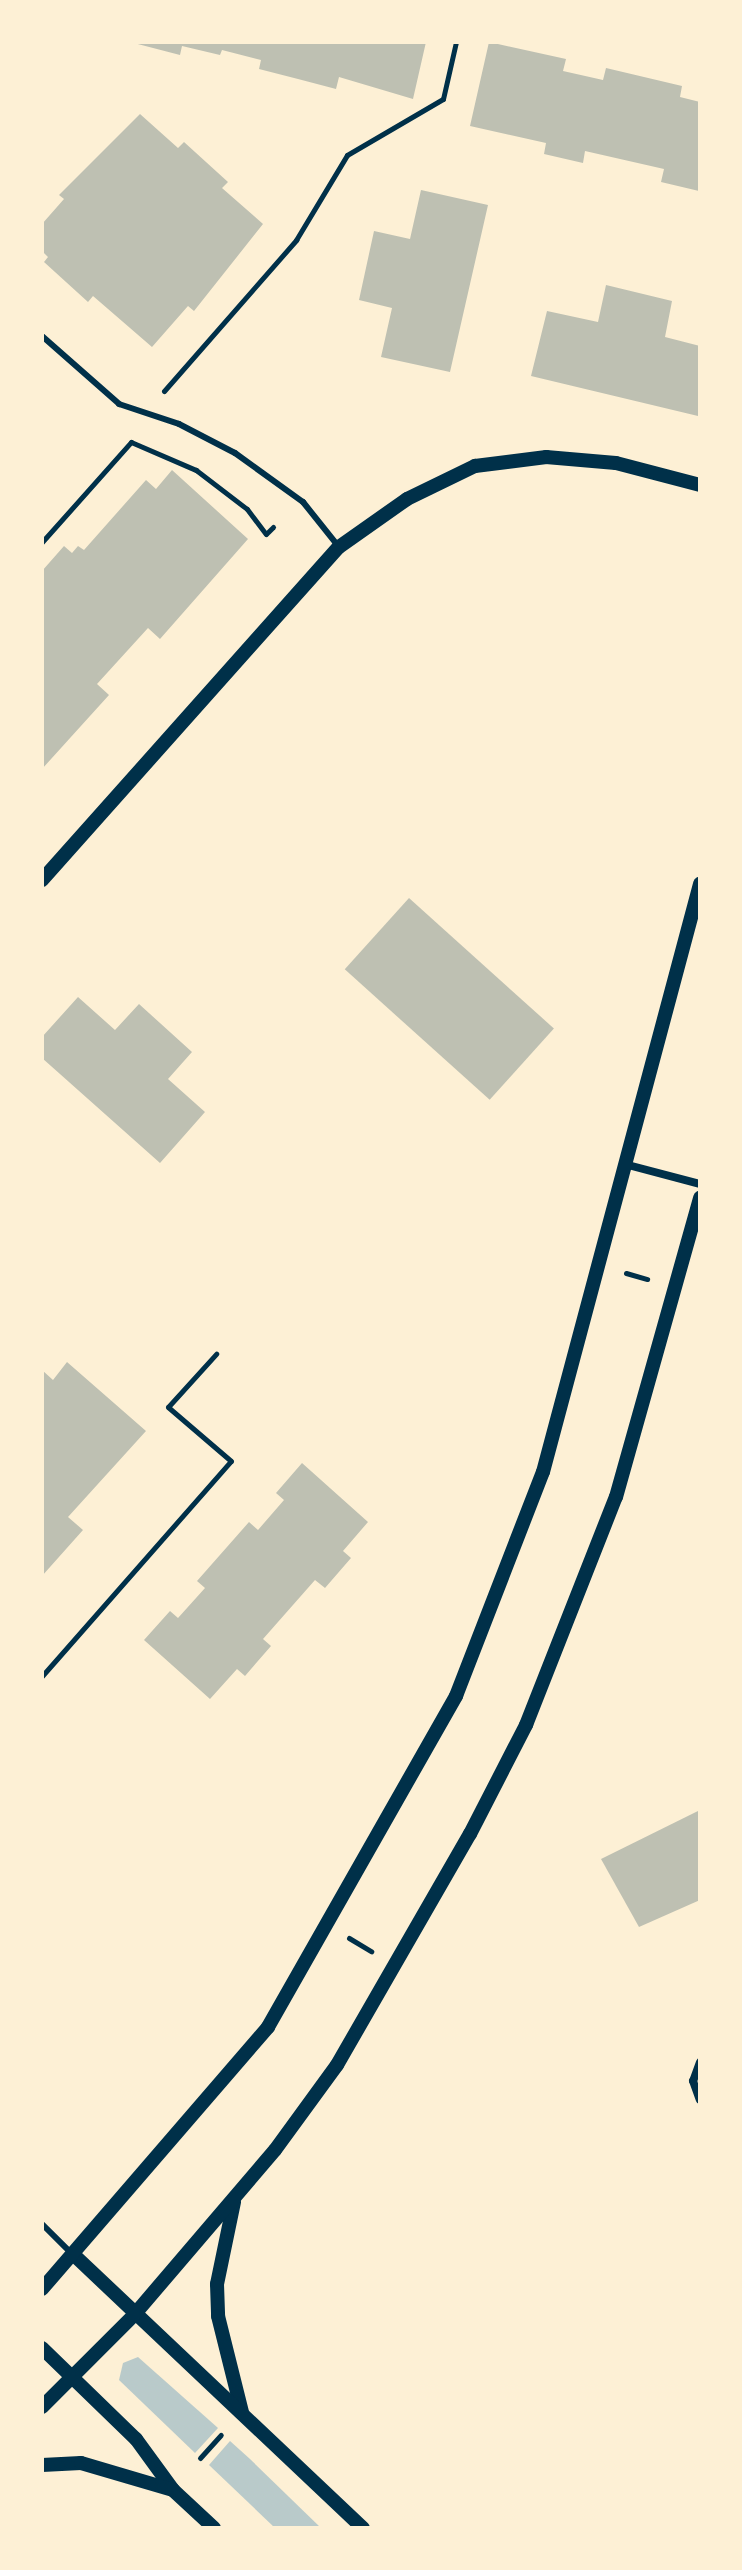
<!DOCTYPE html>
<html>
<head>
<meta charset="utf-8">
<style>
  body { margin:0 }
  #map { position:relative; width:742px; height:2570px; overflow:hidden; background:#fdf0d5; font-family:"Open Sans",sans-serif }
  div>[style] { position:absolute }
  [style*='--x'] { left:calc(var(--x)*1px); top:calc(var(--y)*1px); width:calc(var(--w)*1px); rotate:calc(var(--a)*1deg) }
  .green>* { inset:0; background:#b9caca }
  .building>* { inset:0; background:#bec0b2; transform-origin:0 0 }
  .path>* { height:5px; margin:-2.5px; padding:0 2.5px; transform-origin:2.5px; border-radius:2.5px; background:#003049 }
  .service>* { height:6px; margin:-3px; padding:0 3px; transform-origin:3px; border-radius:3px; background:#003049 }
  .minor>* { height:8px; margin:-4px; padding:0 4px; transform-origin:4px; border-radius:4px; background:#003049 }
  .tertiary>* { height:14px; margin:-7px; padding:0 7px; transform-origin:7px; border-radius:7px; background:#003049 }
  span { translate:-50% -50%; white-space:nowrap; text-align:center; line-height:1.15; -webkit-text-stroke:6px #fdf0d5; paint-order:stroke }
  .frame { position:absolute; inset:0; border:44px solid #fdf0d5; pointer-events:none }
</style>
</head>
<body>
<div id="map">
  <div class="green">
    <i style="clip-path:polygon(138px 2357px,218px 2428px,195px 2453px,119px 2380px,123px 2363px)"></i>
    <i style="clip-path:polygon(230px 2441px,250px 2459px,321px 2528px,275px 2528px,209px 2465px)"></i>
  </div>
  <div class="building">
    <i style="clip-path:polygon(130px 42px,426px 42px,413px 99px,339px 77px,336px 89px,298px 79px,259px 69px,261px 60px,222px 50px,220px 55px,182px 46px,180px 55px)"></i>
    <i style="clip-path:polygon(489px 42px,566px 59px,563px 71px,603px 80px,606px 68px,682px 86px,680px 97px,700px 102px,699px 191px,661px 182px,664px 169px,585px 151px,583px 163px,544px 154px,546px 143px,470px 126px)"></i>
    <i style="clip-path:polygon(140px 114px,178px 148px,184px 142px,228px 182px,222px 188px,263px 224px,194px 311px,188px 306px,152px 347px,93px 296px,88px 302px,44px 262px,48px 257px,42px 251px,42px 224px,64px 199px,59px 195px)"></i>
    <i style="clip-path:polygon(421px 190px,488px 205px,450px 372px,381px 357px,392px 308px,359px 300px,374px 231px,410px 239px)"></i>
    <i style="clip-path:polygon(606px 285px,672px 301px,665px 337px,700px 346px,698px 416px,531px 376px,547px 311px,598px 322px)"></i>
    <i style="clip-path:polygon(172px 470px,248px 539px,160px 639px,148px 628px,97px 684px,109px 695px,42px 769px,42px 571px,64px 546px,72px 553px,78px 546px,84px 550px,146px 480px,156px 489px)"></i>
    <i style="left:409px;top:898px;width:195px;height:96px;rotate:42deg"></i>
    <i style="clip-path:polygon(78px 997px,115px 1030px,139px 1004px,192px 1052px,168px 1079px,205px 1112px,160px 1163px,42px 1058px,42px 1037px)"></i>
    <i style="clip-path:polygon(67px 1362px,146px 1431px,68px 1517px,83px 1530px,42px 1576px,42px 1370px,53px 1380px)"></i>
    <i style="clip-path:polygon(302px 1463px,368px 1522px,343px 1551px,351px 1558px,325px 1588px,315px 1580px,263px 1639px,271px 1646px,245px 1676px,237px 1669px,210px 1699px,144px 1640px,170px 1611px,178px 1618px,205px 1588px,197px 1581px,249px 1522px,258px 1530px,284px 1500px,276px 1493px)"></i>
    <i style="clip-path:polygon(700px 1810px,700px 1900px,639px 1927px,601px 1859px)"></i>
  </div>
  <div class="path">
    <i style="--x:164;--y:391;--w:201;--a:-48.8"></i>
    <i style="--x:296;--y:240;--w:99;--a:-59"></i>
    <i style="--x:347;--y:155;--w:111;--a:-30.3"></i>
    <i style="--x:443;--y:99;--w:58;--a:-77.2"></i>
    <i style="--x:42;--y:542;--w:134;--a:-48.3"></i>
    <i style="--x:131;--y:442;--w:71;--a:23.3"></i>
    <i style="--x:196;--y:470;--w:64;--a:37.4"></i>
    <i style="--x:247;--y:509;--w:31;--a:53"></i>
    <i style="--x:266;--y:534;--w:10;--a:-45"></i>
    <i style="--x:626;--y:1273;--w:22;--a:16"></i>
    <i style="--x:42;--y:1676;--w:286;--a:-48.7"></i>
    <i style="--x:231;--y:1461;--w:83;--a:-139.4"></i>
    <i style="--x:168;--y:1407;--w:72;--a:-47.8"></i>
    <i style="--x:349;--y:1938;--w:26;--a:31"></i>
    <i style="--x:200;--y:2458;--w:31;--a:-48"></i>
  </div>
  <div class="service">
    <i style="--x:42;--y:336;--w:103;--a:41.4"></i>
    <i style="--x:119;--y:404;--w:63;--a:18.4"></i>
    <i style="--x:179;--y:424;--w:63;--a:27.4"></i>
    <i style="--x:235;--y:453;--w:84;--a:35.8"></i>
    <i style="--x:303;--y:502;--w:58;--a:51.3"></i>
    <i style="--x:42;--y:2224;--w:41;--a:45"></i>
  </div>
  <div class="minor">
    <i style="--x:628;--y:1165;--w:74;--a:14.8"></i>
    <i style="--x:700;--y:2062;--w:20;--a:110"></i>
    <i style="--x:693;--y:2081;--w:20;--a:70"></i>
  </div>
  <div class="tertiary">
    <i style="--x:42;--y:880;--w:446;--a:-48.3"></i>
    <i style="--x:339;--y:547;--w:83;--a:-35.2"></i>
    <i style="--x:407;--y:499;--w:76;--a:-25.9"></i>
    <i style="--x:475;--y:466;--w:72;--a:-7.2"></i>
    <i style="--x:546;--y:457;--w:70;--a:4.9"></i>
    <i style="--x:616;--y:463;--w:87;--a:14.7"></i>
    <i style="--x:234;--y:2202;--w:84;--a:101.7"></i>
    <i style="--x:217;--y:2284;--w:32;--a:88"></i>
    <i style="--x:218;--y:2316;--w:99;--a:76"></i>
    <i style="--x:74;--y:2255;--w:398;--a:43.4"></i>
    <i style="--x:42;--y:2289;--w:346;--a:-49.2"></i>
    <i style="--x:268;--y:2027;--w:381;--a:-60.4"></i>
    <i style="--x:456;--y:1696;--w:240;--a:-68.8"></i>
    <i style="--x:543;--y:1472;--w:609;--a:-75.05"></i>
    <i style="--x:42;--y:2348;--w:131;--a:44.1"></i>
    <i style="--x:136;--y:2439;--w:63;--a:54"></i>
    <i style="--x:173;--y:2490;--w:56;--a:42.8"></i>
    <i style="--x:42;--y:2407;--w:130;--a:-45"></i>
    <i style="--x:134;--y:2315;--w:217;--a:-49.5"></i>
    <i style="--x:275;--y:2150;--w:105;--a:-53.9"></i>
    <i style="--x:337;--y:2065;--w:267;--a:-60.1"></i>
    <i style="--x:470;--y:1834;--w:123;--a:-62.8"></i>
    <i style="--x:526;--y:1725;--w:245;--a:-68.5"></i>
    <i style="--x:616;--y:1497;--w:311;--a:-74.3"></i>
    <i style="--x:42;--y:2465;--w:39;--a:-3"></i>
    <i style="--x:81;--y:2463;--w:96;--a:16.4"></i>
  </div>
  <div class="frame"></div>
</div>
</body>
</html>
